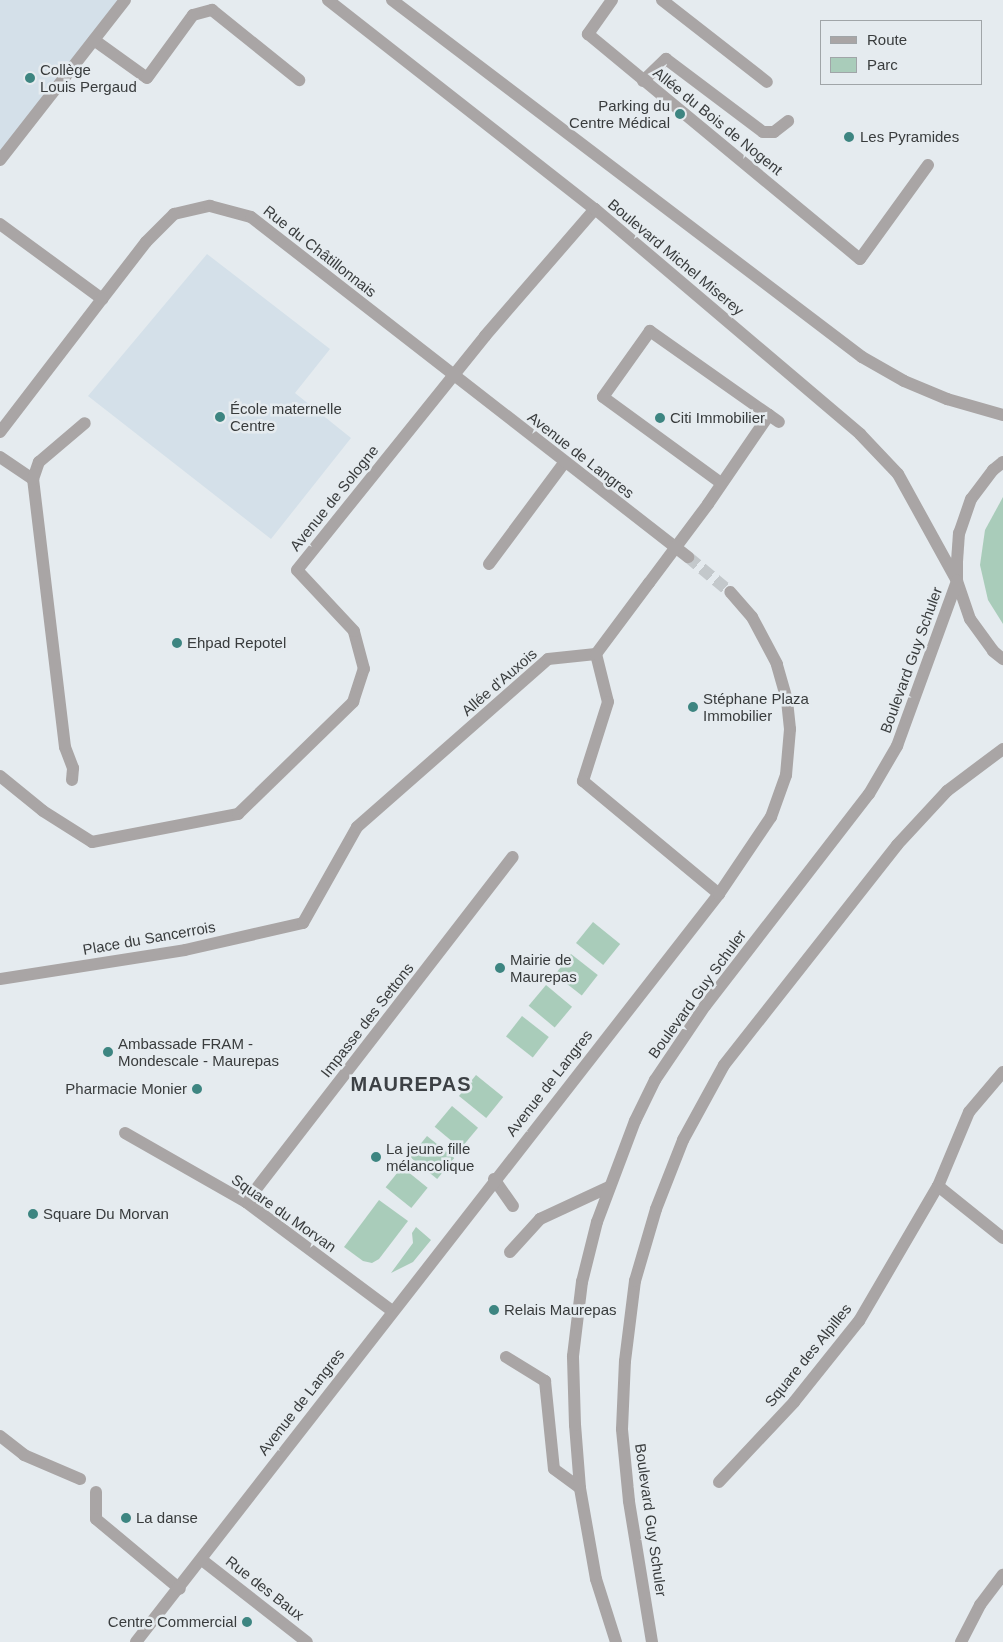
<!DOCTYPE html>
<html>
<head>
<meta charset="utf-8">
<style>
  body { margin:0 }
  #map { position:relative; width:1003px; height:1642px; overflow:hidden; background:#e5ebef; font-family:Arial,sans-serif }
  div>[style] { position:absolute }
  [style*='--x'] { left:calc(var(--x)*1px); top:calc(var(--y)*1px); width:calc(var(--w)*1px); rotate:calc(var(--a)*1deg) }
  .built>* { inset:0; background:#d4e0e9 }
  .green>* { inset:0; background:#a9ccba; transform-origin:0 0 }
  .minor-tunnel>* { height:12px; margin-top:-6px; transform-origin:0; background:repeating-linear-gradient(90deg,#c3c8cb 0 12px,transparent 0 18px) }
  .service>* { height:12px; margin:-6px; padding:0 6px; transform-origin:6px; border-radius:6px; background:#a9a5a5 }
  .pedestrian>* { height:12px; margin:-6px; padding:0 6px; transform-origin:6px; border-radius:6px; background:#a9a5a5 }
  .minor>* { height:12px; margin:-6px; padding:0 6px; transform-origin:6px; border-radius:6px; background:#a9a5a5 }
  .tertiary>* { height:12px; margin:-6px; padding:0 6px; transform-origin:6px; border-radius:6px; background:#a9a5a5 }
  .pedestrian-bridge>* { height:12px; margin:-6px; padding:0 6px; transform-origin:6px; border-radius:6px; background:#a9a5a5 }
  .dots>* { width:14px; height:14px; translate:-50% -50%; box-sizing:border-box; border:2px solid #e5ebef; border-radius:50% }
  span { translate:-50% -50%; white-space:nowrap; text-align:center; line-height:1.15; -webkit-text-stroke:5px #e5ebef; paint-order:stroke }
  .poi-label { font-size:15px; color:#393c3d }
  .left { translate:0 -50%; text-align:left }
  .right { translate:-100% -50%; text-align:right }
  .street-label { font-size:15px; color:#393c3d }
  .district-label { font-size:20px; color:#3d4145; font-weight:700; letter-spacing:1px }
  .legend { position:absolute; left:820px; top:20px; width:162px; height:65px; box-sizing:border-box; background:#e5ebef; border:1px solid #a0a5a8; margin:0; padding:6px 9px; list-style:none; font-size:15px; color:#393c3d }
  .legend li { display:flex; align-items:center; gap:10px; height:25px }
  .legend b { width:25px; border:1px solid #a0a5a8 }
</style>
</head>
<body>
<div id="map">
  <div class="built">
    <i style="clip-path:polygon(0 0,121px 0,0 156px)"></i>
    <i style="clip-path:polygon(207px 254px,330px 349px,295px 393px,351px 438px,271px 539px,88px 396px)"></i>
  </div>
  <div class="green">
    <i style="clip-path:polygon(1003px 497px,1003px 624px,988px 600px,980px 565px,985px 530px)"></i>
    <i style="left:593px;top:922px;width:35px;height:27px;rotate:39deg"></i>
    <i style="left:571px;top:954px;width:34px;height:26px;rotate:38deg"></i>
    <i style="left:546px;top:985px;width:34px;height:27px;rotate:40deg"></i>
    <i style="left:522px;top:1016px;width:34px;height:26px;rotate:38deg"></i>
    <i style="left:476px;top:1075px;width:35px;height:27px;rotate:39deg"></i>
    <i style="left:452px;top:1106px;width:34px;height:27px;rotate:40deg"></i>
    <i style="left:427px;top:1136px;width:35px;height:27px;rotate:39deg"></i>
    <i style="left:402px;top:1167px;width:33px;height:26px;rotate:39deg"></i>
    <i style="clip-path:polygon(379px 1200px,408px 1221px,379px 1259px,372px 1263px,363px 1261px,344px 1247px)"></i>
    <i style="clip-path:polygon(416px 1227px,431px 1240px,413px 1262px,391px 1273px,413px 1243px,412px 1233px)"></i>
  </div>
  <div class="minor-tunnel">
    <i style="--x:688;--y:557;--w:55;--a:39.8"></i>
  </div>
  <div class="service">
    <i style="--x:662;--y:0;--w:133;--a:38"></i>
    <i style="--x:94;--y:40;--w:65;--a:35.6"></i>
    <i style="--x:147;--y:78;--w:78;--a:-53.9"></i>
    <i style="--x:193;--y:15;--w:20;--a:-15"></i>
    <i style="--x:212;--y:10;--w:112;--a:38.8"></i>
    <i style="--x:643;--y:81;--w:32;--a:-44"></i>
    <i style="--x:666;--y:59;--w:121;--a:37"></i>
    <i style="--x:763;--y:132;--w:11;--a:0"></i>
    <i style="--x:774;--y:132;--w:18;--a:-38"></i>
    <i style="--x:0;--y:457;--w:40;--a:34"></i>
    <i style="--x:489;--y:564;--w:126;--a:-53.4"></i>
    <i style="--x:72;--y:780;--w:12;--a:-85"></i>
    <i style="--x:73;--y:768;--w:22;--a:-111"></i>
    <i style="--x:65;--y:747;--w:270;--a:-96.8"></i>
    <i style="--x:33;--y:479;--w:18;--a:-71"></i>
    <i style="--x:39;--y:462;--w:60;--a:-40.3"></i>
    <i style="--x:494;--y:1179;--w:33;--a:55"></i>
    <i style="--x:246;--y:1202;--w:436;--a:-52.3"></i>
    <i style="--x:510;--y:1252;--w:45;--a:-47.7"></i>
    <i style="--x:540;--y:1219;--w:76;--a:-24.9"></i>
    <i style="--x:506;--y:1357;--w:46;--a:31.6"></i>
    <i style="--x:545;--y:1381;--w:88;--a:84.2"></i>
    <i style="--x:554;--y:1469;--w:32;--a:36"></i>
  </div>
  <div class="pedestrian">
    <i style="--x:769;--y:415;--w:12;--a:35"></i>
    <i style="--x:708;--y:504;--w:108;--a:-55.6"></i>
    <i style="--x:769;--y:415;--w:146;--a:-144.8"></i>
    <i style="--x:650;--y:331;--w:81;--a:125.5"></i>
    <i style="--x:603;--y:397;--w:146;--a:36.1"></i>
    <i style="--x:596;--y:654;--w:49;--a:76"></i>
    <i style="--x:608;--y:702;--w:83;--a:107.6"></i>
    <i style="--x:583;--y:781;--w:177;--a:39.7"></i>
    <i style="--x:0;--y:979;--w:187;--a:-8.9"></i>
    <i style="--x:185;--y:950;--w:121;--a:-12.9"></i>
    <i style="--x:303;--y:923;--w:110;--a:-60.6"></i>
    <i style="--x:357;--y:827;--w:254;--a:-41.3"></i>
    <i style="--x:548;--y:659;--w:48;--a:-5.9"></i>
    <i style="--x:596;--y:654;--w:89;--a:-53.3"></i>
    <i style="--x:0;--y:1436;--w:31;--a:38"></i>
    <i style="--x:24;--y:1455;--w:61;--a:23.2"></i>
    <i style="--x:96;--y:1492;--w:27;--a:90"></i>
    <i style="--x:96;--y:1519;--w:109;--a:39.8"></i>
  </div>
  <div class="minor">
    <i style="--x:612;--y:0;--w:42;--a:125.2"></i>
    <i style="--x:588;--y:34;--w:353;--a:39.6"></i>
    <i style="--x:860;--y:259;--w:116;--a:-54.1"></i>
    <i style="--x:0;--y:160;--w:203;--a:-52"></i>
    <i style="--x:0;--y:224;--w:127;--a:36.3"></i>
    <i style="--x:102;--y:299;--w:72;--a:-52.3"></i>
    <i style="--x:146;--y:242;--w:40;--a:-45"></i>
    <i style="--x:174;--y:214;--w:37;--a:-13"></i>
    <i style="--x:210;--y:206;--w:42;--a:15"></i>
    <i style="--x:251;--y:217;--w:554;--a:37.88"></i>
    <i style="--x:0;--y:432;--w:168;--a:-52.5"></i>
    <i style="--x:0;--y:776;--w:55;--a:39.1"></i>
    <i style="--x:43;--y:811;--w:58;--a:32.3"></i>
    <i style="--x:92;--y:842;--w:149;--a:-10.9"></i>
    <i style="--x:238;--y:814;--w:161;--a:-44.2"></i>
    <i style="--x:353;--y:702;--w:35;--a:-72"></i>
    <i style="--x:364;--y:669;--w:39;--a:-105"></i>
    <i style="--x:354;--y:631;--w:83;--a:-133.1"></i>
    <i style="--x:297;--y:570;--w:300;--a:-51.2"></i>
    <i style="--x:485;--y:336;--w:168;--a:-49.1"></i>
    <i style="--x:1003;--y:1072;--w:52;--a:130.4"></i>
    <i style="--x:969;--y:1112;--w:80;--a:112.7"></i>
    <i style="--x:938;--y:1186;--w:83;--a:38.7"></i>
    <i style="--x:125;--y:1133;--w:139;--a:29.7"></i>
    <i style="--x:246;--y:1202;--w:182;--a:36.7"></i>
    <i style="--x:719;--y:1482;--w:110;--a:-46.8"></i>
    <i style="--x:794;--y:1402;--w:104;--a:-51.3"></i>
    <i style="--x:859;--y:1321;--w:156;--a:-59.7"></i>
    <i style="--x:202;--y:1560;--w:133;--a:38"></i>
    <i style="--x:136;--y:1642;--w:948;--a:-52.07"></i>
    <i style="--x:719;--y:894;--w:93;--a:-56"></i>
    <i style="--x:771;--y:817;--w:45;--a:-70.3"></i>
    <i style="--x:786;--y:775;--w:46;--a:-85"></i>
    <i style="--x:790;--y:729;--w:29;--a:-96"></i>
    <i style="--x:787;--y:700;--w:37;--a:-106"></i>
    <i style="--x:777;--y:664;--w:53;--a:-118"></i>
    <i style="--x:752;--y:617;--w:33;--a:-131"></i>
    <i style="--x:961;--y:1642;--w:42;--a:-62.8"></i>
    <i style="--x:980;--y:1605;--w:38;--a:-53"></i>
  </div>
  <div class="tertiary">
    <i style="--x:328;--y:0;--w:339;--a:38.1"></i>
    <i style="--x:595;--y:209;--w:348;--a:40.3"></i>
    <i style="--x:860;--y:434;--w:55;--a:46.5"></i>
    <i style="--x:898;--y:474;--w:122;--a:61.1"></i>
    <i style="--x:392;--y:0;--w:590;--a:37.22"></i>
    <i style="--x:862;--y:357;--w:48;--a:29.7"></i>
    <i style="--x:904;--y:381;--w:47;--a:22.7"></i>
    <i style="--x:947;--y:399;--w:58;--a:15.9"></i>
    <i style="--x:1003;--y:462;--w:13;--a:141"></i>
    <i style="--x:993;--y:470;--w:36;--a:127"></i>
    <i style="--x:971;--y:499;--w:36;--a:109"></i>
    <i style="--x:959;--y:533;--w:27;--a:94"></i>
    <i style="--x:957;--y:560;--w:21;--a:90"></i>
    <i style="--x:957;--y:581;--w:40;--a:71.1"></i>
    <i style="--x:970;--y:619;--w:39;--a:54"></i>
    <i style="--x:993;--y:651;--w:13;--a:39"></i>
    <i style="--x:616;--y:1642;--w:66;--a:-107.6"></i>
    <i style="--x:596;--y:1579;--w:92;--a:-100"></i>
    <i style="--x:580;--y:1488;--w:63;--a:-94.5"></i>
    <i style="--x:575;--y:1425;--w:69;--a:-91.7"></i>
    <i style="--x:573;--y:1356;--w:75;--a:-83.1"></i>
    <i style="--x:582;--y:1282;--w:62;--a:-76"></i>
    <i style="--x:597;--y:1222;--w:108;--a:-69.4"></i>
    <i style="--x:635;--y:1121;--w:46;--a:-64"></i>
    <i style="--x:655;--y:1080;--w:89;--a:-56"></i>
    <i style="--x:705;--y:1006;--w:268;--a:-52.3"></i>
    <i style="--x:869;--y:794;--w:56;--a:-59.7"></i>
    <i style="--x:897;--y:746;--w:176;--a:-70"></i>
    <i style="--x:652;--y:1642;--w:143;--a:-99.3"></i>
    <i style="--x:629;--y:1501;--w:72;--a:-95.6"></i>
    <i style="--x:622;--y:1429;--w:68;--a:-87.5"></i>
    <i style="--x:625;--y:1361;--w:81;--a:-82.9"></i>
    <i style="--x:635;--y:1281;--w:75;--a:-73.7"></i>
    <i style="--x:656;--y:1209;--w:74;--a:-68.6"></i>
    <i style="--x:683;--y:1140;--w:85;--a:-61.3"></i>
    <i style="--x:724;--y:1065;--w:280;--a:-51.8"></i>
    <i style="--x:897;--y:845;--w:74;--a:-47.2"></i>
    <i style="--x:947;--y:791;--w:70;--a:-36.9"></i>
  </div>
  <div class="pedestrian-bridge">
    <i style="--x:649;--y:583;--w:99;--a:-53.2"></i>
  </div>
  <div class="dots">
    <i style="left:30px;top:78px;background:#3d8581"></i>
    <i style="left:680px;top:114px;background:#3d8581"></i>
    <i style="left:849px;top:137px;background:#3d8581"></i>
    <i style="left:220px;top:417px;background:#3d8581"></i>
    <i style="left:660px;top:418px;background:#3d8581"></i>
    <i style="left:177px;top:643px;background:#3d8581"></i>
    <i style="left:693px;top:707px;background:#3d8581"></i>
    <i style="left:500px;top:968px;background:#3d8581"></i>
    <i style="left:108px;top:1052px;background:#3d8581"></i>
    <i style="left:197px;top:1089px;background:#3d8581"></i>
    <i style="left:376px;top:1157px;background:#3d8581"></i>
    <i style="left:33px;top:1214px;background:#3d8581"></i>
    <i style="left:494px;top:1310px;background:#3d8581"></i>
    <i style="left:126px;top:1518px;background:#3d8581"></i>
    <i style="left:247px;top:1622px;background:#3d8581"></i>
  </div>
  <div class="poi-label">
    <span class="left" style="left:40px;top:78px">Collège<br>Louis Pergaud</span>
    <span class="right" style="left:670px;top:114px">Parking du<br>Centre Médical</span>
    <span class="left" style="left:860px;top:137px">Les Pyramides</span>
    <span class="left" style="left:230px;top:417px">École maternelle<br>Centre</span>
    <span class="left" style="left:670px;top:418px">Citi Immobilier</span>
    <span class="left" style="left:187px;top:643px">Ehpad Repotel</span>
    <span class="left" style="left:703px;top:707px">Stéphane Plaza<br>Immobilier</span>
    <span class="left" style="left:510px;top:968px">Mairie de<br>Maurepas</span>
    <span class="left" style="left:118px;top:1052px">Ambassade FRAM -<br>Mondescale - Maurepas</span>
    <span class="right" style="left:187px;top:1089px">Pharmacie Monier</span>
    <span class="left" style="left:386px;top:1157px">La jeune fille<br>mélancolique</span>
    <span class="left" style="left:43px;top:1214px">Square Du Morvan</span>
    <span class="left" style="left:504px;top:1310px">Relais Maurepas</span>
    <span class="left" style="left:136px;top:1518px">La danse</span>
    <span class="right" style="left:237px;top:1622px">Centre Commercial</span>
  </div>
  <div class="street-label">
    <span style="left:718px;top:121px;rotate:39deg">Allée du Bois de Nogent</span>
    <span style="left:320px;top:251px;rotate:38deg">Rue du Châtillonnais</span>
    <span style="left:676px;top:257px;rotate:40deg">Boulevard Michel Miserey</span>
    <span style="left:581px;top:455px;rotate:38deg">Avenue de Langres</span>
    <span style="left:334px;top:498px;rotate:-51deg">Avenue de Sologne</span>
    <span style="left:911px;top:660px;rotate:-70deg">Boulevard Guy Schuler</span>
    <span style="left:499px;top:682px;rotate:-41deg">Allée d'Auxois</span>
    <span style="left:149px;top:938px;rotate:-10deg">Place du Sancerrois</span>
    <span style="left:697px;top:994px;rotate:-54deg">Boulevard Guy Schuler</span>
    <span style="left:367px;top:1020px;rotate:-52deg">Impasse des Settons</span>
    <span style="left:549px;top:1083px;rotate:-52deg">Avenue de Langres</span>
    <span style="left:284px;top:1213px;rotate:35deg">Square du Morvan</span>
    <span style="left:808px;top:1355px;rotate:-51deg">Square des Alpilles</span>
    <span style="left:301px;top:1402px;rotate:-52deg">Avenue de Langres</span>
    <span style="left:651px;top:1520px;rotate:82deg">Boulevard Guy Schuler</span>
    <span style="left:265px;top:1588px;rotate:38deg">Rue des Baux</span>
  </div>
  <div class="district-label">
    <span style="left:411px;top:1084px">MAUREPAS</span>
  </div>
  <ul class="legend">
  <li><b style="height:6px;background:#a9a5a5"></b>Route</li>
  <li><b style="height:14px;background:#a9ccba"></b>Parc</li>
  </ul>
</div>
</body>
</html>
